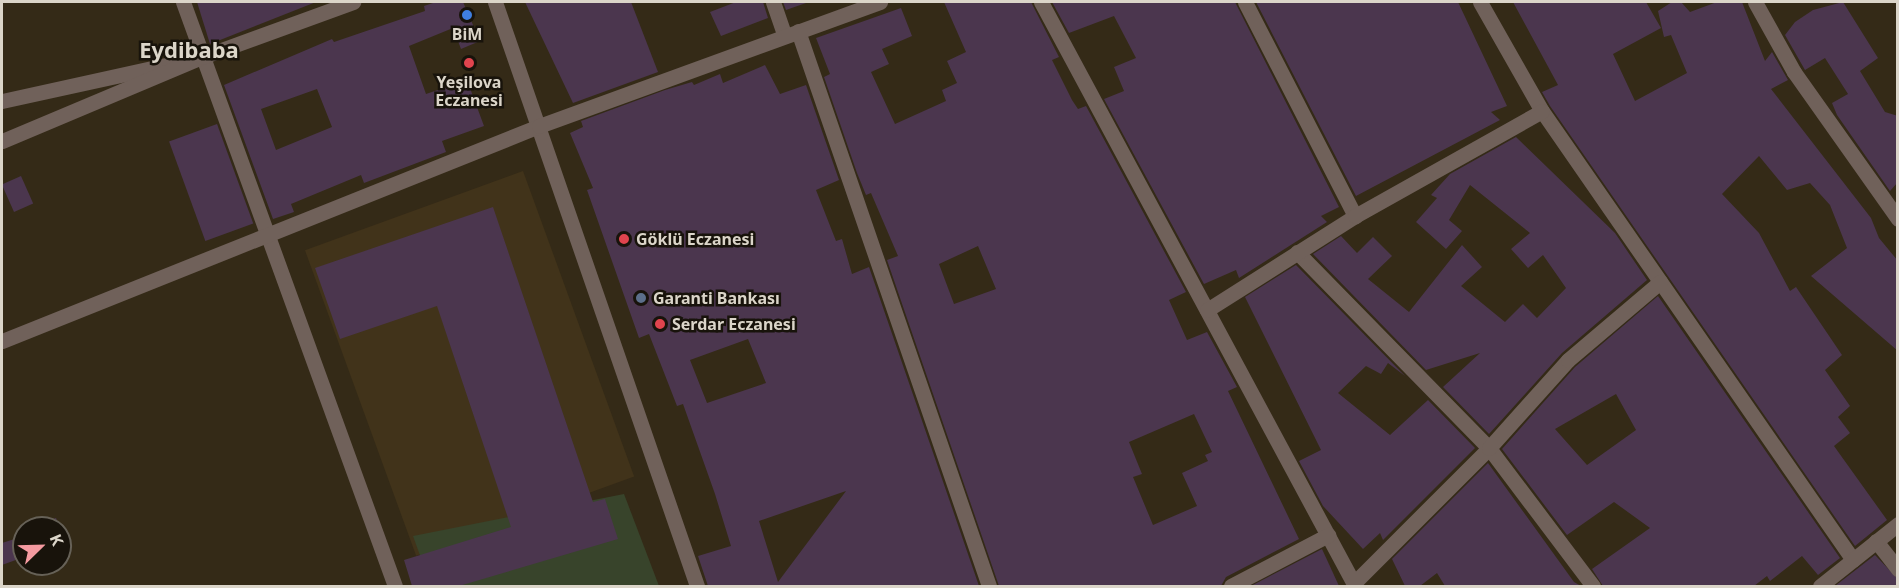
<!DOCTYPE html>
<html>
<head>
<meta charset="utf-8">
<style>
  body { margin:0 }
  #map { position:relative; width:1899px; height:588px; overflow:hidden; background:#342a17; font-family:"Noto Sans",sans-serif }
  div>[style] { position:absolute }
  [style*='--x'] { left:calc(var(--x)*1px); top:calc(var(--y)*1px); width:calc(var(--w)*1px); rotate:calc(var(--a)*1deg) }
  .built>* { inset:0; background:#41331a; transform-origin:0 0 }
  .green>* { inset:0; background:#38442b }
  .building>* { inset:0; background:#4b364e; transform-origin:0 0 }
  .minor>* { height:15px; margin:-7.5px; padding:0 7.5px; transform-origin:7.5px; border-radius:7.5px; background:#70615a }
  .dots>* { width:16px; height:16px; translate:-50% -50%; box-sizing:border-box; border:3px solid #18130b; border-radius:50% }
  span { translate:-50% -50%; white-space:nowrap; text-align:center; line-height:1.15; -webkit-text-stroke:5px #18130b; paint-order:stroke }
  .poi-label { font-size:16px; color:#dbd5c9; font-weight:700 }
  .left { translate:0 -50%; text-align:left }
  .district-label { font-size:22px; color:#dbd5c9; font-weight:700 }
  .frame { position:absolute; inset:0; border:3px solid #dbd5c9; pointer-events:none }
  .north { position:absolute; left:12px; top:516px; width:60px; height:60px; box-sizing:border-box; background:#18130b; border:2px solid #666157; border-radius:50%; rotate:67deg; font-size:16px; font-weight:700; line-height:24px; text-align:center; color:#dbd5c9 }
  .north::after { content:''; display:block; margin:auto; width:21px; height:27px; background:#f49aa0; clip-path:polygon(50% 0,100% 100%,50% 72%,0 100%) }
</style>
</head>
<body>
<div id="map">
  <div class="built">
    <i style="left:523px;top:171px;width:325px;height:232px;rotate:70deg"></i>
  </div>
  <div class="green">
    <i style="clip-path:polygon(624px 494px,659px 586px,431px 586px,413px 536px)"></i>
  </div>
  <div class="building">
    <i style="clip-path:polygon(197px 2px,316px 2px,210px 44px)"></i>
    <i style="clip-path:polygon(evenodd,436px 2px,463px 2px,480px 41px,461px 49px,453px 28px,409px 46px,426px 94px,467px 80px,484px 126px,442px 141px,446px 152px,364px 183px,361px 175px,291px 204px,294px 212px,273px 219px,224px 85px,332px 39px,334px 42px,425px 11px,424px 6px,436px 2px,317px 89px,332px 127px,276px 150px,261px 109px,317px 89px)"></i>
    <i style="clip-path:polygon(525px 2px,631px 2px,658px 72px,573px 103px)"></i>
    <i style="clip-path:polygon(736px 2px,763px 2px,768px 18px,721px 36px,710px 12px)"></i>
    <i style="clip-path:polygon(783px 2px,805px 2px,806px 3px,786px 10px)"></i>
    <i style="clip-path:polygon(evenodd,944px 2px,1031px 2px,1059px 57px,1052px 60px,1072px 100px,1078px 109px,1086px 106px,1186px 292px,1169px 300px,1187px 340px,1207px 332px,1237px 387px,1228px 391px,1299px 539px,1226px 577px,1221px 586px,999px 586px,887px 260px,898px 256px,871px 193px,866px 195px,857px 173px,824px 77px,830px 74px,816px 38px,901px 8px,912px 36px,882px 49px,889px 64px,871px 72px,895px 124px,946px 101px,942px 90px,957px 83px,947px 61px,966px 52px,944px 2px,978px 246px,996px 289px,954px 304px,939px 264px,978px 246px,944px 2px,1194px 414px,1212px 452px,1205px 455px,1208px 461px,1182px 473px,1197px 506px,1153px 525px,1133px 477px,1142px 474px,1129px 442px,1194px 414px)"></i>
    <i style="clip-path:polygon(1052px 2px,1235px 2px,1339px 207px,1321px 216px,1327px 222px,1239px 278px,1236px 270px,1204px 284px,1104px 99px,1124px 91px,1114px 67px,1136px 58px,1114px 16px,1069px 33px)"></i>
    <i style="clip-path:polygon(1256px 2px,1458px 2px,1507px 106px,1491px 112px,1500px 120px,1356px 196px)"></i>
    <i style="clip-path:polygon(1513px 2px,1646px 2px,1661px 28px,1613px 54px,1635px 101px,1687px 73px,1671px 35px,1664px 37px,1658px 11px,1672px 2px,1681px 2px,1690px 12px,1717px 2px,1742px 2px,1765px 61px,1772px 52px,1788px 80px,1771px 89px,1871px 218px,1879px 238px,1898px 261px,1898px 351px,1811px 276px,1847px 248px,1830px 205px,1810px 183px,1787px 190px,1759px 156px,1722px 194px,1759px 233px,1790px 291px,1796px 287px,1842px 355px,1825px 370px,1850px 406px,1838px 417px,1850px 433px,1834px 446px,1887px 520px,1855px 546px,1550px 106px,1542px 92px,1558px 85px)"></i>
    <i style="clip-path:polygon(1843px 2px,1878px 58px,1860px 71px,1885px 112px,1898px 116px,1898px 182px,1890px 191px,1837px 115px,1832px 103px,1848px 94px,1825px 58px,1805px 70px,1785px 35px,1795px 22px,1813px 10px)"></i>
    <i style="clip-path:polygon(evenodd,765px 65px,780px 94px,806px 85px,839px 180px,816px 190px,836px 241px,842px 239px,852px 274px,869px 267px,979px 586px,708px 586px,698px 556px,731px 546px,715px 494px,683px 404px,677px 406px,649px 334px,639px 338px,587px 190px,593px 188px,570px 133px,583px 127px,581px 121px,665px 90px,692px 82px,694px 85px,720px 74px,723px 83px,765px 65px,748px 339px,766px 383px,707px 403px,690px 360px,748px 339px,765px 65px,846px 491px,778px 582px,759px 521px,846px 491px)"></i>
    <i style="left:217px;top:124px;width:106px;height:51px;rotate:70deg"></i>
    <i style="clip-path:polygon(1516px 137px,1615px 233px,1647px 280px,1562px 353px,1489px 434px,1443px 387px,1480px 353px,1426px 370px,1313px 254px,1341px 236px,1357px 253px,1373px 237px,1392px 256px,1368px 279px,1409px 312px,1462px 245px,1482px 267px,1461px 286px,1505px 322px,1523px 304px,1537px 318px,1566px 288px,1543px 255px,1528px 268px,1511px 249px,1530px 233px,1470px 185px,1449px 220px,1462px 231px,1446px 249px,1416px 222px,1437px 198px,1431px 195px,1450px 174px)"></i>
    <i style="left:21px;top:176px;width:30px;height:21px;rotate:66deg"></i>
    <i style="clip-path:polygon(493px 207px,593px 502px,605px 499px,618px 539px,459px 586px,412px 586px,404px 560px,511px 527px,437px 306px,340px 339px,315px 268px)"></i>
    <i style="clip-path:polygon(1296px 265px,1405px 376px,1388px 363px,1381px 374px,1366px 366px,1338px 393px,1390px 435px,1428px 400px,1475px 448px,1383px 540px,1380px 533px,1363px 549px,1323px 506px,1299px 461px,1321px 450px,1245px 297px)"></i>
    <i style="clip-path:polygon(evenodd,1658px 296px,1840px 558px,1818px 575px,1802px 556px,1770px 581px,1767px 576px,1754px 586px,1603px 586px,1592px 569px,1650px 528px,1614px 502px,1567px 535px,1502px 449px,1575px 367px,1658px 296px,1616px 394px,1636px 430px,1587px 465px,1555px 429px,1616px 394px)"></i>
    <i style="clip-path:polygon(1488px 463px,1574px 582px,1581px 586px,1445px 586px,1437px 573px,1420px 586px,1405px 586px,1392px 559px)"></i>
    <i style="clip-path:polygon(56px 518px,60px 528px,30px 527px)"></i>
    <i style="clip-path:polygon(24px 536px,24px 557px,2px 565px,2px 543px)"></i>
    <i style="clip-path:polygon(1322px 549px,1339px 586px,1251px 586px)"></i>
    <i style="clip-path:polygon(1875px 555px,1898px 579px,1898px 586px,1835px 586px)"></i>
  </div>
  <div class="minor">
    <i style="--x:183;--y:2;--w:621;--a:70.05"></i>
    <i style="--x:495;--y:2;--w:618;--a:70.92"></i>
    <i style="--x:773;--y:2;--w:36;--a:71"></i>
    <i style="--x:1041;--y:2;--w:663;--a:61.73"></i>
    <i style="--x:1245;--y:2;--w:241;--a:62.8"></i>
    <i style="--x:1480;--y:2;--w:125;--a:60.4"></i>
    <i style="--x:1542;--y:111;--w:546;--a:55.29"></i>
    <i style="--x:1755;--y:2;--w:80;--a:60.9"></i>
    <i style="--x:1794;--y:72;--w:180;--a:54.7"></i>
    <i style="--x:798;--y:31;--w:587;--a:71.01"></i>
    <i style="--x:2;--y:101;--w:172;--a:-12.4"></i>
    <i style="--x:2;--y:141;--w:217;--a:-22.8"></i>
    <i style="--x:202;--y:57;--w:161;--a:-20"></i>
    <i style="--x:1297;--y:252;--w:274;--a:45.6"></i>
    <i style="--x:1489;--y:448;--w:173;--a:53"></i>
    <i style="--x:1207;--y:310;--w:175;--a:-32.4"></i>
    <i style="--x:1355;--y:216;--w:214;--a:-29.3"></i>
    <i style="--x:2;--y:341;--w:578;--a:-21.82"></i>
    <i style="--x:539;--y:126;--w:363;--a:-20"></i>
    <i style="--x:1876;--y:541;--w:36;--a:52"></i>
    <i style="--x:1354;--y:583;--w:191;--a:-45"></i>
    <i style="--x:1489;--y:448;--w:118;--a:-48.1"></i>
    <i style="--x:1568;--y:360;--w:121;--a:-40.3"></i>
    <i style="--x:1231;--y:586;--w:110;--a:-27.7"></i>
    <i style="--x:1820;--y:586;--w:100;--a:-38.5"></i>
  </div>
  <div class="dots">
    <i style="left:467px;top:15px;background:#3f7fe0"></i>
    <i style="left:469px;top:63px;background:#e0444e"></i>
    <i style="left:624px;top:239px;background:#e0444e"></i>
    <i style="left:641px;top:298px;background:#5c6f8a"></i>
    <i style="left:660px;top:324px;background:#e0444e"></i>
  </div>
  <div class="poi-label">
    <span style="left:467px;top:34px">BiM</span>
    <span style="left:469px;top:91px">Yeşilova<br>Eczanesi</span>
    <span class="left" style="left:636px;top:239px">Göklü Eczanesi</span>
    <span class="left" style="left:653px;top:298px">Garanti Bankası</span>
    <span class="left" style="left:672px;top:324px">Serdar Eczanesi</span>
  </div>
  <div class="district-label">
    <span style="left:189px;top:50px">Eydibaba</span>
  </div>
  <div class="frame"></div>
  <div class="north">K</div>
</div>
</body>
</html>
